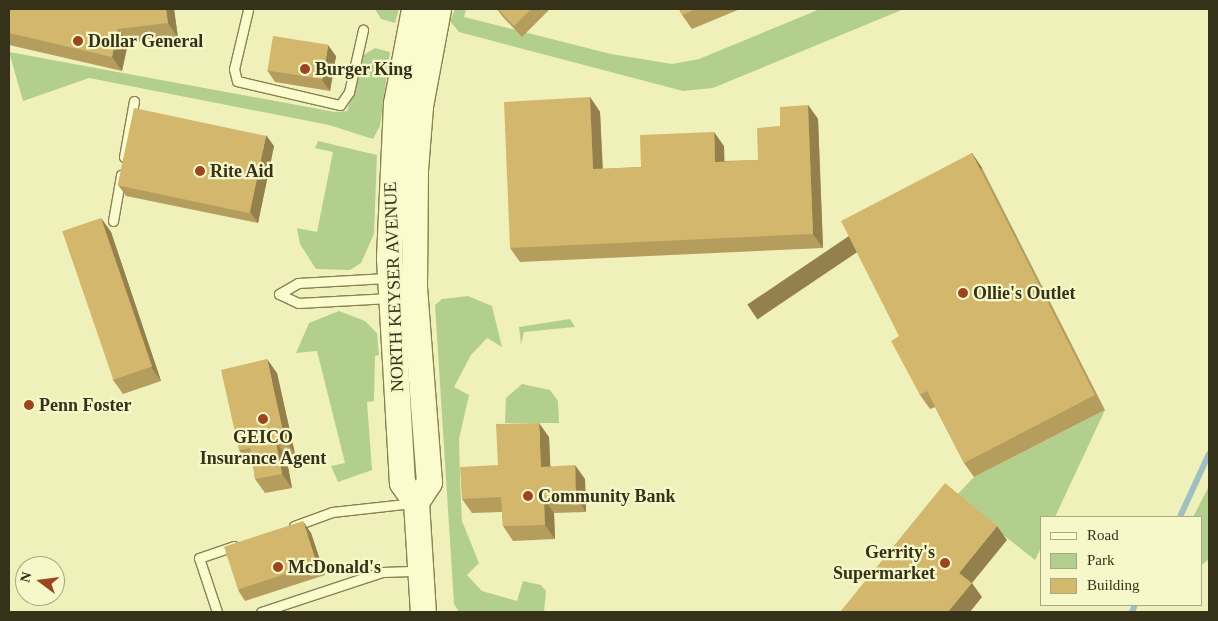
<!DOCTYPE html>
<html>
<head>
<meta charset="utf-8">
<style>
  body { margin:0 }
  #map { position:relative; width:1218px; height:621px; overflow:hidden; background:#f0f1ba; font-family:Georgia,serif }
  div>[style] { position:absolute }
  [style*='--x'] { left:calc(var(--x)*1px); top:calc(var(--y)*1px); width:calc(var(--w)*1px); rotate:calc(var(--a)*1deg) }
  .green>* { inset:0; background:#b3cf8e }
  .stream>* { height:5.5px; margin:-2.75px; padding:0 2.75px; transform-origin:2.75px; border-radius:2.75px; background:#9fc0c1 }
  .roads { filter:drop-shadow(1px 0 #898153) drop-shadow(-1px 0 #898153) drop-shadow(0 1px #898153) drop-shadow(0 -1px #898153) }
  .lane>* { height:9px; margin:-4.5px; padding:0 4.5px; transform-origin:4.5px; border-radius:4.5px; background:#fbfccd }
  .secondary>* { height:25px; margin:-12.5px; padding:0 12.5px; transform-origin:12.5px; border-radius:12.5px; background:#fbfccd }
  .wall>* { inset:0; background:#b59d5d }
  .shaded-wall>* { inset:0; background:#93804c; transform-origin:0 0 }
  .building>* { inset:0; background:#d2b76c; transform-origin:0 0 }
  .dots>* { width:14px; height:14px; translate:-50% -50%; box-sizing:border-box; border:2px solid #f7f8ca; border-radius:50% }
  span { translate:-50% -50%; white-space:nowrap; text-align:center; line-height:1.15; -webkit-text-stroke:4.5px #f7f8ca; paint-order:stroke }
  .poi-label { font-size:18px; color:#363119; font-weight:700 }
  .left { translate:0 -50%; text-align:left }
  .right { translate:-100% -50%; text-align:right }
  .street-label { font-size:18px; color:#363119 }
  .frame { position:absolute; inset:0; border:10px solid #363119; pointer-events:none }
  .legend { position:absolute; left:1040px; top:516px; width:162px; height:90px; box-sizing:border-box; background:#f7f8ca; border:1px solid #aaa883; margin:0; padding:6px 9px; list-style:none; font-size:15px; color:#363119 }
  .legend li { display:flex; align-items:center; gap:10px; height:25px }
  .legend b { width:25px; border:1px solid #aaa883 }
  .north { position:absolute; left:15px; top:556px; width:50px; height:50px; box-sizing:border-box; background:#f7f8ca; border:1px solid #aaa883; border-radius:50%; rotate:285deg; font-size:14px; font-weight:700; line-height:20px; text-align:center; color:#363119 }
  .north::after { content:''; display:block; margin:auto; width:18px; height:22px; background:#9c451f; clip-path:polygon(50% 0,100% 100%,50% 72%,0 100%) }
</style>
</head>
<body>
<div id="map">
  <div class="green">
    <i style="clip-path:polygon(375px 9px,399px 9px,395px 23px,381px 19px)"></i>
    <i style="clip-path:polygon(455px 9px,466px 9px,464px 17px,611px 54px,672px 64px,699px 59px,820px 9px,904px 9px,713px 88px,683px 91px,459px 32px,450px 21px)"></i>
    <i style="clip-path:polygon(375px 48px,390px 52px,380px 126px,373px 139px,329px 125px,89px 78px,23px 101px,9px 52px,335px 112px,347px 111px,362px 56px)"></i>
    <i style="clip-path:polygon(318px 141px,377px 155px,374px 234px,361px 263px,350px 270px,316px 269px,300px 244px,297px 228px,317px 232px,333px 152px,315px 148px)"></i>
    <i style="clip-path:polygon(468px 296px,492px 306px,502px 347px,487px 338px,471px 355px,454px 387px,469px 395px,459px 439px,460px 480px,462px 521px,479px 563px,467px 575px,482px 591px,517px 601px,523px 581px,541px 585px,546px 591px,544px 612px,459px 612px,454px 604px,435px 305px,442px 299px)"></i>
    <i style="clip-path:polygon(339px 311px,365px 321px,377px 333px,379px 355px,375px 356px,374px 401px,367px 402px,372px 470px,338px 482px,331px 466px,345px 463px,317px 351px,296px 353px,309px 323px)"></i>
    <i style="clip-path:polygon(570px 319px,575px 327px,524px 332px,521px 345px,519px 327px)"></i>
    <i style="clip-path:polygon(522px 384px,550px 390px,558px 401px,559px 423px,505px 423px,506px 398px)"></i>
    <i style="clip-path:polygon(1105px 410px,1055px 517px,1042px 517px,1042px 546px,1035px 560px,955px 497px,974px 477px)"></i>
    <i style="clip-path:polygon(1209px 486px,1209px 559px,1202px 565px,1202px 517px,1193px 517px)"></i>
  </div>
  <div class="stream">
    <i style="--x:1180;--y:517;--w:69;--a:-65.3"></i>
    <i style="--x:1132;--y:612;--w:8;--a:-67"></i>
  </div>
  <div class="roads">
    <div class="lane">
      <i style="--x:248;--y:10;--w:61;--a:103.3"></i>
      <i style="--x:234;--y:69;--w:12;--a:76"></i>
      <i style="--x:237;--y:81;--w:106;--a:13.1"></i>
      <i style="--x:340;--y:105;--w:16;--a:-55"></i>
      <i style="--x:349;--y:92;--w:64;--a:-77.3"></i>
      <i style="--x:124;--y:157;--w:57;--a:-79.9"></i>
      <i style="--x:113;--y:221;--w:47;--a:-80.1"></i>
      <i style="--x:279;--y:294;--w:21;--a:25"></i>
      <i style="--x:298;--y:303;--w:92;--a:-3.1"></i>
      <i style="--x:279;--y:294;--w:22;--a:-30"></i>
      <i style="--x:298;--y:283;--w:89;--a:-3.2"></i>
      <i style="--x:294;--y:526;--w:40;--a:-20.2"></i>
      <i style="--x:332;--y:512;--w:81;--a:-6.3"></i>
      <i style="--x:217;--y:612;--w:57;--a:-108.4"></i>
      <i style="--x:199;--y:558;--w:37;--a:-19"></i>
      <i style="--x:261;--y:612;--w:127;--a:-18.3"></i>
      <i style="--x:382;--y:572;--w:37;--a:-2"></i>
    </div>
    <div class="secondary">
      <i style="--x:414;--y:9;--w:96;--a:100.8"></i>
      <i style="--x:396;--y:103;--w:155;--a:92.6"></i>
      <i style="--x:389;--y:258;--w:225;--a:86.7"></i>
      <i style="--x:402;--y:483;--w:24;--a:54"></i>
      <i style="--x:416;--y:502;--w:110;--a:86.4"></i>
      <i style="--x:416;--y:502;--w:24;--a:-57"></i>
      <i style="--x:429;--y:482;--w:198;--a:-94.4"></i>
      <i style="--x:414;--y:285;--w:115;--a:-89.5"></i>
      <i style="--x:415;--y:170;--w:64;--a:-85.5"></i>
      <i style="--x:420;--y:106;--w:99;--a:-79.5"></i>
    </div>
  </div>
  <div class="wall">
    <i style="clip-path:polygon(9px 9px,174px 9px,178px 38px,128px 43px,122px 71px,9px 45px)"></i>
    <i style="clip-path:polygon(497px 9px,550px 9px,522px 37px,502px 16px)"></i>
    <i style="clip-path:polygon(679px 9px,740px 9px,692px 29px,682px 15px)"></i>
    <i style="clip-path:polygon(336px 56px,330px 91px,275px 82px,267px 70px)"></i>
    <i style="clip-path:polygon(590px 97px,600px 112px,603px 169px,641px 167px,724px 146px,724px 161px,758px 160px,780px 126px,808px 105px,818px 119px,823px 248px,520px 262px,510px 248px)"></i>
    <i style="clip-path:polygon(274px 146px,258px 223px,126px 196px,118px 185px)"></i>
    <i style="clip-path:polygon(972px 153px,982px 168px,1105px 410px,974px 477px,964px 463px,935px 407px,930px 409px,920px 395px,899px 336px)"></i>
    <i style="clip-path:polygon(101px 218px,111px 232px,161px 381px,123px 394px,113px 380px)"></i>
    <i style="clip-path:polygon(277px 373px,295px 454px,286px 456px,292px 488px,265px 493px,255px 479px,253px 464px,249px 465px,239px 450px)"></i>
    <i style="clip-path:polygon(549px 437px,550px 466px,585px 479px,586px 512px,554px 513px,555px 539px,513px 541px,503px 526px,502px 512px,472px 513px,462px 499px,498px 465px)"></i>
    <i style="clip-path:polygon(311px 533px,325px 575px,245px 601px,238px 590px)"></i>
  </div>
  <div class="shaded-wall">
    <i style="clip-path:polygon(166px 9px,174px 9px,178px 38px,168px 23px)"></i>
    <i style="clip-path:polygon(118px 29px,128px 43px,122px 71px,112px 57px)"></i>
    <i style="clip-path:polygon(328px 45px,336px 56px,330px 91px,322px 80px)"></i>
    <i style="clip-path:polygon(590px 97px,600px 112px,603px 183px,593px 169px)"></i>
    <i style="clip-path:polygon(808px 105px,818px 119px,823px 248px,813px 234px)"></i>
    <i style="clip-path:polygon(714px 132px,724px 146px,725px 176px,715px 162px)"></i>
    <i style="clip-path:polygon(266px 135px,274px 146px,258px 223px,250px 212px)"></i>
    <i style="left:972px;top:153px;width:18px;height:271px;rotate:56deg"></i>
    <i style="clip-path:polygon(101px 218px,111px 232px,161px 381px,151px 367px)"></i>
    <i style="clip-path:polygon(267px 359px,277px 373px,295px 454px,285px 440px)"></i>
    <i style="clip-path:polygon(539px 423px,549px 437px,551px 481px,541px 467px)"></i>
    <i style="clip-path:polygon(276px 442px,286px 456px,292px 488px,282px 474px)"></i>
    <i style="clip-path:polygon(575px 465px,585px 479px,586px 512px,576px 497px)"></i>
    <i style="clip-path:polygon(544px 499px,554px 513px,555px 539px,545px 525px)"></i>
    <i style="clip-path:polygon(303px 521px,311px 533px,325px 575px,317px 564px)"></i>
    <i style="clip-path:polygon(997px 526px,1007px 540px,972px 583px,982px 597px,970px 612px,948px 612px,959px 573px)"></i>
  </div>
  <div class="building">
    <i style="clip-path:polygon(9px 9px,166px 9px,168px 23px,118px 29px,112px 57px,9px 33px)"></i>
    <i style="clip-path:polygon(498px 9px,531px 9px,514px 26px)"></i>
    <i style="clip-path:polygon(679px 9px,696px 9px,682px 15px)"></i>
    <i style="left:273px;top:36px;width:56px;height:35px;rotate:9deg"></i>
    <i style="clip-path:polygon(590px 97px,593px 169px,641px 167px,640px 135px,714px 132px,715px 162px,758px 160px,757px 128px,780px 126px,780px 107px,808px 105px,813px 234px,510px 248px,504px 102px)"></i>
    <i style="left:134px;top:108px;width:135px;height:79px;rotate:12deg"></i>
    <i style="clip-path:polygon(972px 153px,1095px 395px,964px 463px,927px 391px,920px 395px,891px 341px,899px 336px,841px 221px)"></i>
    <i style="left:101px;top:218px;width:157px;height:41px;rotate:71deg"></i>
    <i style="clip-path:polygon(267px 359px,285px 440px,276px 442px,282px 474px,255px 479px,250px 448px,239px 450px,221px 370px)"></i>
    <i style="clip-path:polygon(539px 423px,541px 467px,575px 465px,576px 497px,544px 499px,545px 525px,503px 526px,501px 497px,462px 499px,460px 467px,498px 465px,496px 424px)"></i>
    <i style="clip-path:polygon(945px 483px,997px 526px,959px 573px,972px 583px,948px 612px,840px 612px)"></i>
    <i style="left:303px;top:521px;width:45px;height:83px;rotate:72deg"></i>
  </div>
  <div class="dots">
    <i style="left:78px;top:41px;background:#9c451f"></i>
    <i style="left:305px;top:69px;background:#9c451f"></i>
    <i style="left:200px;top:171px;background:#9c451f"></i>
    <i style="left:963px;top:293px;background:#9c451f"></i>
    <i style="left:29px;top:405px;background:#9c451f"></i>
    <i style="left:263px;top:419px;background:#9c451f"></i>
    <i style="left:528px;top:496px;background:#9c451f"></i>
    <i style="left:945px;top:563px;background:#9c451f"></i>
    <i style="left:278px;top:567px;background:#9c451f"></i>
  </div>
  <div class="poi-label">
    <span class="left" style="left:88px;top:41px">Dollar General</span>
    <span class="left" style="left:315px;top:69px">Burger King</span>
    <span class="left" style="left:210px;top:171px">Rite Aid</span>
    <span class="left" style="left:973px;top:293px">Ollie's Outlet</span>
    <span class="left" style="left:39px;top:405px">Penn Foster</span>
    <span style="left:263px;top:448px">GEICO<br>Insurance Agent</span>
    <span class="left" style="left:538px;top:496px">Community Bank</span>
    <span class="right" style="left:935px;top:563px">Gerrity's<br>Supermarket</span>
    <span class="left" style="left:288px;top:567px">McDonald's</span>
  </div>
  <div class="street-label">
    <span style="left:394px;top:287px;rotate:-92deg">NORTH KEYSER AVENUE</span>
  </div>
  <div class="frame"></div>
  <ul class="legend">
  <li><b style="height:6px;background:#fbfccd"></b>Road</li>
  <li><b style="height:14px;background:#b3cf8e"></b>Park</li>
  <li><b style="height:14px;background:#d2b76c"></b>Building</li>
  </ul>
  <div class="north">N</div>
</div>
</body>
</html>
